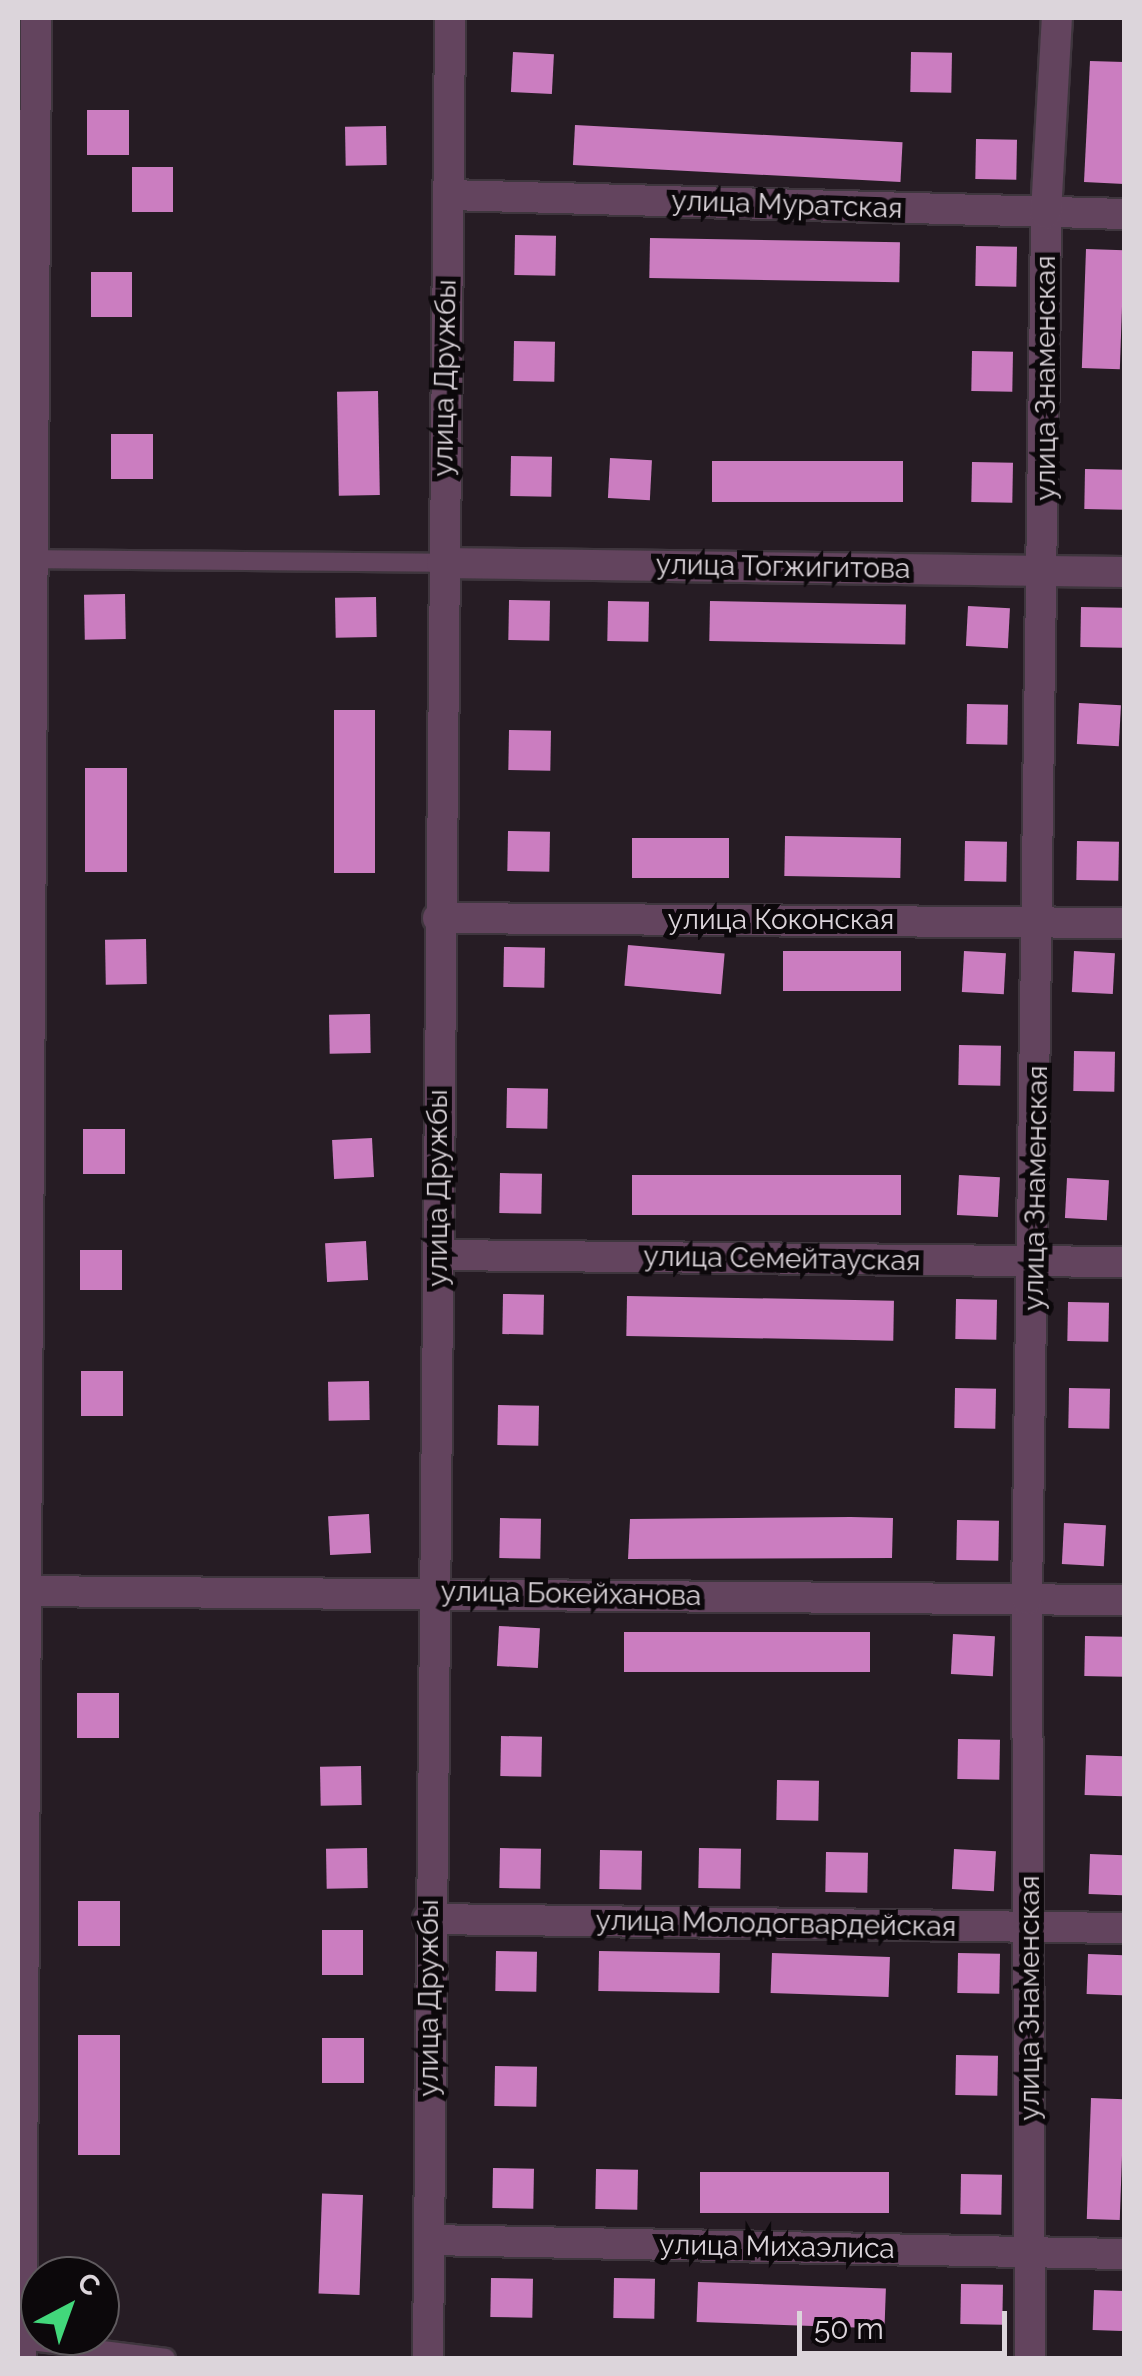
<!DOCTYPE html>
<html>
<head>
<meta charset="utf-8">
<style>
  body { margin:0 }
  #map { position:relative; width:1142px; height:2376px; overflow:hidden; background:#261c24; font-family:Raleway,sans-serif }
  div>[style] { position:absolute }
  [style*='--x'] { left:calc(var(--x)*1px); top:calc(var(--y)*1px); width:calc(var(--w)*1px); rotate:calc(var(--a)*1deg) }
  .building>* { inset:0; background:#cb7dc0; transform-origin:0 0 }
  .roads { filter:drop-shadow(2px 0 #3f363e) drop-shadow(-2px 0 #3f363e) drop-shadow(0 2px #3f363e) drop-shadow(0 -2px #3f363e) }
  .service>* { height:18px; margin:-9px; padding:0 9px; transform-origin:9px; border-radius:9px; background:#63445e }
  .minor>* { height:30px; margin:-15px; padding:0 15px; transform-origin:15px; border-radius:15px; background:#63445e }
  span { translate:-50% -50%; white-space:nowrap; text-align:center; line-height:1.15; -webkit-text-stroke:10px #0c080b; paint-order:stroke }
  .street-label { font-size:28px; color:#dcd5db }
  .frame { position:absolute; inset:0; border:20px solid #dcd5db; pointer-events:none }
  .north { position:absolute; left:20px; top:2256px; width:100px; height:100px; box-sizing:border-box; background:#0c080b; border:2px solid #5f5a5e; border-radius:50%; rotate:41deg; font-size:28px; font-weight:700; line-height:40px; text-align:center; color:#dcd5db }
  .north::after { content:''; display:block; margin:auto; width:35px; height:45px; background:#42d77b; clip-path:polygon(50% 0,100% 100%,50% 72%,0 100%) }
  .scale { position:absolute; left:797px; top:2311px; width:210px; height:45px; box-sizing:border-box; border:5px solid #dcd5db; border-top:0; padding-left:12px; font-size:30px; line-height:35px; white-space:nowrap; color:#dcd5db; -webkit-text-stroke:8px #0c080b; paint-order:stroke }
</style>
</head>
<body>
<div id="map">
  <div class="building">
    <i style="left:513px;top:52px;width:41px;height:40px;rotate:3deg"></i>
    <i style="left:911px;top:52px;width:41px;height:40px;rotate:1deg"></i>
    <i style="clip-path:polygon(1090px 61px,1124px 62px,1124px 184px,1084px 182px)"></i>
    <i style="left:87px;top:110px;width:42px;height:45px"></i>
    <i style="left:575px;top:125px;width:328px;height:40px;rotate:3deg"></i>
    <i style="left:386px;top:126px;width:39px;height:41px;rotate:89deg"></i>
    <i style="left:976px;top:139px;width:41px;height:40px;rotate:1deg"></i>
    <i style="left:132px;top:167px;width:41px;height:45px"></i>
    <i style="left:515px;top:235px;width:41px;height:40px;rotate:1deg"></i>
    <i style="left:650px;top:238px;width:250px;height:40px;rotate:1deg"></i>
    <i style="left:976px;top:246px;width:41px;height:40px;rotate:1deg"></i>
    <i style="left:1086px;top:249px;width:38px;height:119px;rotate:2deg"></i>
    <i style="left:91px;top:272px;width:41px;height:45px"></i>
    <i style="left:514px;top:341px;width:41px;height:40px;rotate:1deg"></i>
    <i style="left:972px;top:351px;width:41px;height:40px;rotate:1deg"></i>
    <i style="left:378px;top:391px;width:104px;height:41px;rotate:89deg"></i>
    <i style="left:111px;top:434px;width:42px;height:45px"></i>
    <i style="left:511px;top:456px;width:41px;height:40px;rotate:1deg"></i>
    <i style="left:610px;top:458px;width:42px;height:40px;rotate:3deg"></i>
    <i style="left:712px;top:461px;width:191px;height:41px"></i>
    <i style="left:972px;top:462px;width:41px;height:40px;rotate:1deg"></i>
    <i style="left:1085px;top:469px;width:39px;height:40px;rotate:1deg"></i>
    <i style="left:125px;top:594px;width:45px;height:41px;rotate:89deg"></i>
    <i style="left:376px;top:597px;width:40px;height:41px;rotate:89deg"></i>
    <i style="left:509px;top:600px;width:41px;height:40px;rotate:1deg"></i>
    <i style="left:608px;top:601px;width:41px;height:40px;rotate:1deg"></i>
    <i style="left:710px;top:601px;width:196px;height:40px;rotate:1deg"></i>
    <i style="left:968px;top:606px;width:42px;height:40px;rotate:3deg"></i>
    <i style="left:1081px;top:607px;width:42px;height:40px;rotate:1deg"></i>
    <i style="left:1079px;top:703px;width:42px;height:41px;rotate:3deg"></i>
    <i style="left:967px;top:704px;width:41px;height:40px;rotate:1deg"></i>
    <i style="left:375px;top:710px;width:163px;height:41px;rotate:90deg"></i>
    <i style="left:509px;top:730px;width:42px;height:40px;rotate:1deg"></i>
    <i style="left:85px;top:768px;width:42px;height:104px"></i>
    <i style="left:508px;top:831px;width:42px;height:40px;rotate:1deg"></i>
    <i style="left:632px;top:838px;width:97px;height:40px"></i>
    <i style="left:901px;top:838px;width:40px;height:116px;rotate:91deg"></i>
    <i style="left:965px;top:841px;width:42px;height:40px;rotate:1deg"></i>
    <i style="left:1077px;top:841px;width:42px;height:39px;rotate:1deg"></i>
    <i style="left:146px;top:939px;width:45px;height:41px;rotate:89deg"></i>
    <i style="left:628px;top:945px;width:97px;height:41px;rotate:5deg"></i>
    <i style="left:504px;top:947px;width:41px;height:40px;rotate:1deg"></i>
    <i style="left:783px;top:951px;width:118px;height:40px"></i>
    <i style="left:964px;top:951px;width:42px;height:41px;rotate:3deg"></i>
    <i style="left:1074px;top:951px;width:41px;height:41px;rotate:3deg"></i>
    <i style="left:370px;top:1014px;width:39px;height:41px;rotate:89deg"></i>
    <i style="left:959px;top:1045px;width:42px;height:40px;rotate:1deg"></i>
    <i style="left:1074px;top:1051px;width:41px;height:40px;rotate:1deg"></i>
    <i style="left:507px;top:1088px;width:41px;height:40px;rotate:1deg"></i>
    <i style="left:125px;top:1129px;width:45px;height:42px;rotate:90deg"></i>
    <i style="left:372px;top:1138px;width:39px;height:40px;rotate:87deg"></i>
    <i style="left:500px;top:1173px;width:42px;height:40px;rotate:1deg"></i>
    <i style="left:632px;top:1175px;width:269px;height:40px"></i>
    <i style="left:959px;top:1175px;width:41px;height:40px;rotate:3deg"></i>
    <i style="left:1067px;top:1178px;width:42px;height:40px;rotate:3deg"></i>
    <i style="left:366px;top:1241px;width:39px;height:41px;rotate:87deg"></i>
    <i style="left:80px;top:1250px;width:42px;height:40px"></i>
    <i style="left:503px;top:1294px;width:41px;height:40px;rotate:1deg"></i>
    <i style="left:627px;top:1296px;width:267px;height:40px;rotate:1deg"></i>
    <i style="left:956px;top:1299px;width:41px;height:40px;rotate:1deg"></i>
    <i style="left:1068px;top:1302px;width:41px;height:39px;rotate:1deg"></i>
    <i style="left:81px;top:1371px;width:42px;height:45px"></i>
    <i style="left:369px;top:1381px;width:39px;height:41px;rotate:89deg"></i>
    <i style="left:955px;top:1388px;width:41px;height:40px;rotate:1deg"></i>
    <i style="left:1069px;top:1388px;width:41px;height:40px;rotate:1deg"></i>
    <i style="left:498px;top:1405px;width:41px;height:40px;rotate:1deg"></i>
    <i style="left:369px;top:1514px;width:39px;height:41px;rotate:87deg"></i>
    <i style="clip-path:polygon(851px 1517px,893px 1518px,892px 1558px,628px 1559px,630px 1519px)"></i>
    <i style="left:500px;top:1518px;width:41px;height:40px;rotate:1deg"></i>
    <i style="left:957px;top:1520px;width:42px;height:40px;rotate:1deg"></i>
    <i style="left:1064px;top:1523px;width:42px;height:41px;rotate:3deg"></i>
    <i style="left:499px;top:1626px;width:41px;height:40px;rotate:3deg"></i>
    <i style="left:624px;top:1632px;width:246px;height:40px"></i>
    <i style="left:953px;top:1634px;width:42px;height:40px;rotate:3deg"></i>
    <i style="left:1085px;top:1636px;width:39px;height:40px;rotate:1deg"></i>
    <i style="left:77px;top:1693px;width:42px;height:45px"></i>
    <i style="left:501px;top:1736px;width:41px;height:40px;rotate:1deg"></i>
    <i style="left:958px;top:1739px;width:42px;height:40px;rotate:1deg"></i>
    <i style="left:1086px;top:1755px;width:38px;height:40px;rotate:2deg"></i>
    <i style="left:361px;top:1766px;width:39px;height:41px;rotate:89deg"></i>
    <i style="left:777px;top:1780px;width:42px;height:40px;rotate:1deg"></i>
    <i style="left:367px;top:1848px;width:40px;height:41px;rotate:89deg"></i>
    <i style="left:500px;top:1848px;width:41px;height:40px;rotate:1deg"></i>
    <i style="left:699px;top:1848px;width:42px;height:40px;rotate:1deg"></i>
    <i style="left:954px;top:1849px;width:42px;height:40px;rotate:3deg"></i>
    <i style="left:600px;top:1850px;width:42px;height:39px;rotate:1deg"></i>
    <i style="left:826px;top:1852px;width:42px;height:40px;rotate:1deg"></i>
    <i style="left:1090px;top:1854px;width:34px;height:40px;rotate:2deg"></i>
    <i style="left:78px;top:1901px;width:42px;height:45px"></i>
    <i style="left:322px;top:1930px;width:41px;height:45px"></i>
    <i style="left:496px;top:1951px;width:41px;height:40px;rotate:1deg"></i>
    <i style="left:720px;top:1953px;width:40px;height:121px;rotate:91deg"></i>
    <i style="left:772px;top:1953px;width:118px;height:40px;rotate:2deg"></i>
    <i style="left:958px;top:1953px;width:42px;height:40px;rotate:1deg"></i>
    <i style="left:1088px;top:1954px;width:36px;height:40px;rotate:2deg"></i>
    <i style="left:78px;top:2035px;width:42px;height:120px"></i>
    <i style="left:322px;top:2038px;width:42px;height:45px"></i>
    <i style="left:956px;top:2055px;width:42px;height:40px;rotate:1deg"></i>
    <i style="left:495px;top:2066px;width:42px;height:40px;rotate:1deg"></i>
    <i style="left:1091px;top:2098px;width:33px;height:121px;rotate:2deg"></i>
    <i style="left:493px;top:2168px;width:41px;height:40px;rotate:1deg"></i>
    <i style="left:596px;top:2169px;width:42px;height:40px;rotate:1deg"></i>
    <i style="left:700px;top:2172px;width:189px;height:41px"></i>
    <i style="left:961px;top:2174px;width:41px;height:40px;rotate:1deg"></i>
    <i style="left:363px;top:2195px;width:100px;height:41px;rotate:92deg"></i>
    <i style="left:491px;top:2278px;width:42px;height:39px;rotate:1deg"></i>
    <i style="left:614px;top:2278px;width:41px;height:40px;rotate:1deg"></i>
    <i style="left:698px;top:2282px;width:188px;height:40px;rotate:2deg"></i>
    <i style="left:961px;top:2284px;width:42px;height:40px;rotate:1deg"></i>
    <i style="left:1094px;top:2290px;width:30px;height:40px;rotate:2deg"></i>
  </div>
  <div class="roads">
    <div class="service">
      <i style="--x:18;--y:559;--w:424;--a:0.5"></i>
      <i style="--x:22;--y:2340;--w:145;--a:7.1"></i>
    </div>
    <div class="minor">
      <i style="--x:449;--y:195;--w:675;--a:1.61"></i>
      <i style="--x:442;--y:563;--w:682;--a:0.76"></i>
      <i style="--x:438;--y:918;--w:686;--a:0.42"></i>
      <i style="--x:439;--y:1255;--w:685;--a:0.59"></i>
      <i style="--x:18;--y:1591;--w:1106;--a:0.47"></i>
      <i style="--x:428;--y:1919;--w:696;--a:0.74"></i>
      <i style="--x:430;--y:2240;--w:694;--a:1.16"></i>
      <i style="--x:21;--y:2358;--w:2340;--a:-89.63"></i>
      <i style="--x:428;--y:2358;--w:2340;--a:-89.46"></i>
      <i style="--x:1030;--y:2358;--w:759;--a:-90.23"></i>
      <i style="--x:1027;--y:1599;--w:1386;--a:-89.21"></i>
      <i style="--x:1046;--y:213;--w:195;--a:-86.8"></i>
    </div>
  </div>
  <div class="street-label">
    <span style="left:787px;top:205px;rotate:2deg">улица Муратская</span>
    <span style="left:445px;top:378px;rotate:-89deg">улица Дружбы</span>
    <span style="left:1046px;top:378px;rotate:-90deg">улица Знаменская</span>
    <span style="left:783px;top:567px;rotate:1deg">улица Тогжигитова</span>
    <span style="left:781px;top:920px">улица Коконская</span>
    <span style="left:438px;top:1188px;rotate:-90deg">улица Дружбы</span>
    <span style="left:1036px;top:1188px;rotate:-89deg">улица Знаменская</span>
    <span style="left:782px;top:1259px;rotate:1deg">улица Семейтауская</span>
    <span style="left:571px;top:1594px;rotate:1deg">улица Бокейханова</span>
    <span style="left:776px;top:1924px;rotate:1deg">улица Молодогвардейская</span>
    <span style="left:429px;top:1998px;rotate:-90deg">улица Дружбы</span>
    <span style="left:1030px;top:1998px;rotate:-90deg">улица Знаменская</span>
    <span style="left:777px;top:2247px;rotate:1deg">улица Михаэлиса</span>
  </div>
  <div class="frame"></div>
  <div class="north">С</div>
  <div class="scale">50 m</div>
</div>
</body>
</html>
